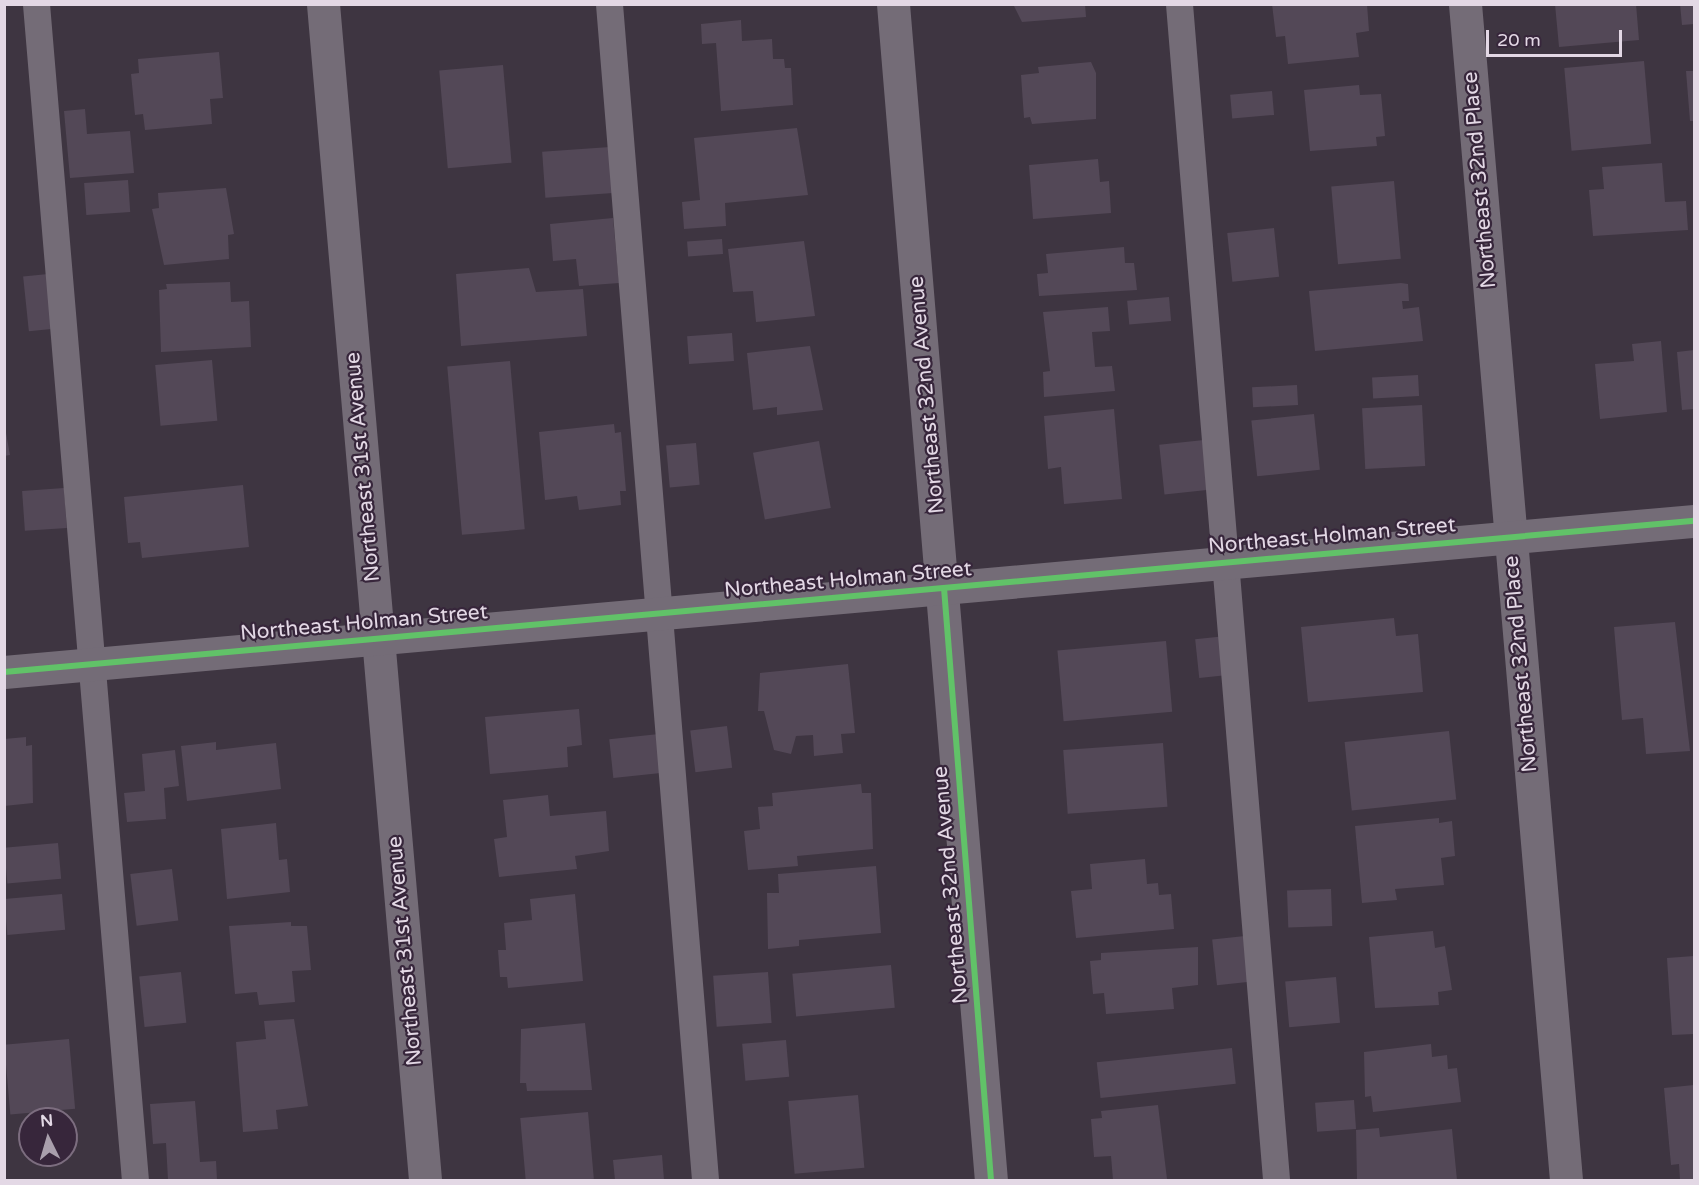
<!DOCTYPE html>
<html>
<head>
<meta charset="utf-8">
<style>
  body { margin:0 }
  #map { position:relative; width:1699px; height:1185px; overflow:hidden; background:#3e3541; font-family:"Varela Round",sans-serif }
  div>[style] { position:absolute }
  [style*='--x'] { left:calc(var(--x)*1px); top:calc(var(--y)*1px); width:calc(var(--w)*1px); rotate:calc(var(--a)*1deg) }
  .building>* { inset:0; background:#534857; transform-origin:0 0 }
  .service>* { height:27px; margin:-13.5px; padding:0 13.5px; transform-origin:13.5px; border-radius:13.5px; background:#746c77 }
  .minor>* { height:33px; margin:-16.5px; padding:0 16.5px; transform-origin:16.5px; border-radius:16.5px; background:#746c77 }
  .cycleway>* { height:6px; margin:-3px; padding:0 3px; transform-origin:3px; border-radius:3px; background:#61c268 }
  span { translate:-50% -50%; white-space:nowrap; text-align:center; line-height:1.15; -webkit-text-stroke:4.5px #37263b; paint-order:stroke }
  .street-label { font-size:21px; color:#e3d8e5 }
  .frame { position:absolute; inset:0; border:6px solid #e3d8e5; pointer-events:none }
  .north { position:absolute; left:18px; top:1107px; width:60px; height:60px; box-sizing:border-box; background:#37263b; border:2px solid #7c6d7f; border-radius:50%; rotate:355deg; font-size:16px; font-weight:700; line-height:24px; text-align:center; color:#e3d8e5 }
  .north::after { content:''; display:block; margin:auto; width:21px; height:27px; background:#a99fac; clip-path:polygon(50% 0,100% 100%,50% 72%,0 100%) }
  .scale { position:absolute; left:1486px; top:30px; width:136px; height:27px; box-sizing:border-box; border:3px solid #e3d8e5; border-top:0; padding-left:8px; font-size:18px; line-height:21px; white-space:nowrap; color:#e3d8e5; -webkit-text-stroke:4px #37263b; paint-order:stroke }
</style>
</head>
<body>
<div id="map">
  <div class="building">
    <i style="clip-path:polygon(1013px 4px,1085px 4px,1086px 17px,1022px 22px)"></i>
    <i style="clip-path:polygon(1272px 4px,1367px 4px,1369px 31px,1356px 33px,1359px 57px,1288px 64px,1285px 36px,1276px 37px)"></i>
    <i style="clip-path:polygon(1555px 4px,1636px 4px,1639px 40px,1559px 47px)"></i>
    <i style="clip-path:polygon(1680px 4px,1694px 4px,1694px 24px,1682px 25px)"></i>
    <i style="clip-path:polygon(741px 20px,742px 41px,772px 39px,773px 59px,784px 59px,785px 68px,791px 68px,793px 105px,721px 111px,716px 43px,702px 44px,701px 24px)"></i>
    <i style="clip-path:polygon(219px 52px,223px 98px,210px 99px,212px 124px,145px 130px,143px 114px,135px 115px,131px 74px,139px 73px,138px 59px)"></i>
    <i style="left:1644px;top:61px;width:83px;height:80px;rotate:85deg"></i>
    <i style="clip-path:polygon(1091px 62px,1096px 73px,1096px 119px,1032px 124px,1030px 117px,1024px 118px,1021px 75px,1039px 73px,1038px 67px)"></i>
    <i style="left:503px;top:65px;width:98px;height:64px;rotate:85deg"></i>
    <i style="clip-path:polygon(1686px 71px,1694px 71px,1694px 121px,1690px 121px)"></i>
    <i style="clip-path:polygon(1359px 85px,1360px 95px,1381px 94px,1385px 136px,1376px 137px,1377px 146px,1310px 151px,1304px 90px)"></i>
    <i style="left:1272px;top:91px;width:24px;height:42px;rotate:85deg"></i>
    <i style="clip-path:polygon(85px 109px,87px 134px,130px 131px,134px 173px,70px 178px,64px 111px)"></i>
    <i style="clip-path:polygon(797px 128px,808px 195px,725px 203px,726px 226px,684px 229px,682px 202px,700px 200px,694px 138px)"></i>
    <i style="left:610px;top:147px;width:46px;height:68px;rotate:86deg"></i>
    <i style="clip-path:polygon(1098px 159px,1100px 182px,1109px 181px,1111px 213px,1033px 219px,1029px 165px)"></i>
    <i style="clip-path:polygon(1662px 163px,1665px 202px,1686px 201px,1688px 230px,1593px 236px,1589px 190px,1604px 189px,1602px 167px)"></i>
    <i style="left:128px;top:180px;width:32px;height:44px;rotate:86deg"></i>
    <i style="left:1394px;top:181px;width:78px;height:63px;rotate:85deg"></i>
    <i style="clip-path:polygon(226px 188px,234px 234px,228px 235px,229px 259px,164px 265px,152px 209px,159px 208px,158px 193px)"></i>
    <i style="clip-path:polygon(613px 218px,619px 283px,579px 286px,576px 259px,553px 261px,550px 224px)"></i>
    <i style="left:1274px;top:228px;width:49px;height:47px;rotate:84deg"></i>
    <i style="left:722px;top:239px;width:15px;height:35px;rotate:86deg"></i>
    <i style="clip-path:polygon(804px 241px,815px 316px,756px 322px,753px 291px,733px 292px,728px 249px)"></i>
    <i style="clip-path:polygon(1124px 247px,1125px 263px,1134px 263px,1137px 290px,1039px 296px,1037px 274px,1048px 273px,1046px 254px)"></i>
    <i style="clip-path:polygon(529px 268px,536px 292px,583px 289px,587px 336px,461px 346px,456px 274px)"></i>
    <i style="left:48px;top:274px;width:55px;height:25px;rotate:84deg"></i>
    <i style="clip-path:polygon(230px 282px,231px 302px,249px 301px,251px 347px,161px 352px,159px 290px,167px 289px,166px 284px)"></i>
    <i style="clip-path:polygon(1401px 283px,1408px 284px,1409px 301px,1402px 301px,1403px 309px,1419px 307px,1423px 341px,1315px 351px,1309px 291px)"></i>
    <i style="left:1169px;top:297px;width:24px;height:42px;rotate:85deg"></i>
    <i style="clip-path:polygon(1108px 307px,1110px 331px,1092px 332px,1095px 367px,1112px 366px,1115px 391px,1044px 397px,1043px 372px,1050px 371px,1043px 312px)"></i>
    <i style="left:732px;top:333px;width:28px;height:45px;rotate:86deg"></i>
    <i style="clip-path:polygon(1661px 341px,1667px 412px,1600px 419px,1595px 364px,1634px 361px,1632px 344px)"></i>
    <i style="clip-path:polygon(810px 346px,823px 410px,777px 415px,777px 407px,753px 410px,747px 353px)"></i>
    <i style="clip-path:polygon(1694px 350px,1694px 409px,1682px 410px,1677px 352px)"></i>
    <i style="left:212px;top:360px;width:61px;height:57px;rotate:85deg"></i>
    <i style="left:510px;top:361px;width:169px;height:63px;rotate:85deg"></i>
    <i style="left:1418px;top:375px;width:21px;height:46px;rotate:87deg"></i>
    <i style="left:1297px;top:385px;width:20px;height:45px;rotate:87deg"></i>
    <i style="left:1422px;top:405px;width:61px;height:60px;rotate:87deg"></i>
    <i style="clip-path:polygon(1114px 409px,1122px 499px,1064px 504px,1061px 467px,1048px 469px,1044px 416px)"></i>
    <i style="left:1314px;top:414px;width:56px;height:63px;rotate:84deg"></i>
    <i style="clip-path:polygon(4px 422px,10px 455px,4px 456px)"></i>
    <i style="clip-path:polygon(614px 424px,615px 433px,621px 432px,626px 491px,620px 491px,621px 505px,579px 510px,577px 496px,545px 500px,539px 432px)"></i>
    <i style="left:1204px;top:440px;width:50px;height:45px;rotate:84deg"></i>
    <i style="left:819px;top:441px;width:68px;height:67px;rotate:80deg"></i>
    <i style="left:696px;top:443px;width:42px;height:30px;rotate:85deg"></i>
    <i style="clip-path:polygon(243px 485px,249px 547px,142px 558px,140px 542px,128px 543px,124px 497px)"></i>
    <i style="left:64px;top:488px;width:40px;height:42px;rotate:86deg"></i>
    <i style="clip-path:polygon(1394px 618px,1396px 636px,1418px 634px,1423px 692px,1308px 702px,1301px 627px)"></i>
    <i style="clip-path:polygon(1675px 622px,1690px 751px,1646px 754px,1643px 718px,1622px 720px,1614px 627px)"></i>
    <i style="left:1226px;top:636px;width:39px;height:31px;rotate:84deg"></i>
    <i style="left:1166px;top:641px;width:71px;height:109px;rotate:85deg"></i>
    <i style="clip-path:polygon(848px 664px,855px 733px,841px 734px,843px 753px,814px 756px,813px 735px,796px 736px,791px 754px,774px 750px,764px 711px,758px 711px,760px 673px)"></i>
    <i style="clip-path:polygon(579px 709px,582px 745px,567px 747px,568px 767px,490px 774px,485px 717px)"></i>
    <i style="left:727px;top:726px;width:42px;height:37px;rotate:83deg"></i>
    <i style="left:1449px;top:731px;width:69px;height:105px;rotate:84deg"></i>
    <i style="left:659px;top:734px;width:39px;height:50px;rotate:84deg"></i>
    <i style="clip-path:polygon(26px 737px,26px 746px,32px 745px,33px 803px,4px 806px,4px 739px)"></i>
    <i style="clip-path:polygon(216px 742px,216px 750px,276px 743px,281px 789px,187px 801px,181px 746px)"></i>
    <i style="left:1163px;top:743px;width:64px;height:100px;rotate:86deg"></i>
    <i style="clip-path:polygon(175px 750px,179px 786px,164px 788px,166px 819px,127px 822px,124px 793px,145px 791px,142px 754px)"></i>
    <i style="clip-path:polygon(861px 784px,862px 793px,871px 793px,873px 849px,797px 856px,798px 866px,748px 870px,744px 831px,760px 829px,758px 807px,773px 806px,772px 793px)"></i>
    <i style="clip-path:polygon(548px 795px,550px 816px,606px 811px,609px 851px,575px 856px,577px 869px,499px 877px,494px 839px,507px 837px,503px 800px)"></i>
    <i style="clip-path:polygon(1439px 818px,1439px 823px,1452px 821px,1455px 856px,1441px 858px,1444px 885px,1395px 889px,1397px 900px,1362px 903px,1355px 826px)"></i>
    <i style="clip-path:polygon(276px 823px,279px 860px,287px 859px,290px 892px,227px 899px,221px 829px)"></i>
    <i style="left:58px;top:843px;width:36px;height:54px;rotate:85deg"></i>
    <i style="clip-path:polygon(1145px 859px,1147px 884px,1158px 883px,1159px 895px,1171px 894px,1174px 929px,1076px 938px,1071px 891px,1092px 889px,1090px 864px)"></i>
    <i style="clip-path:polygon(876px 866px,881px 933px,799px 940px,799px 946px,768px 949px,767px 893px,779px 893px,778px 874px)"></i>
    <i style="left:172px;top:869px;width:52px;height:42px;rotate:83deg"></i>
    <i style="left:1331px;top:889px;width:37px;height:44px;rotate:88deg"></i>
    <i style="left:62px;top:894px;width:36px;height:58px;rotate:85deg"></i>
    <i style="clip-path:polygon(575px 894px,583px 981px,508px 988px,507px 977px,500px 977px,498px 950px,506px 950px,504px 923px,532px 920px,530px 899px)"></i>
    <i style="clip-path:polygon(291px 922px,291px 926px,307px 926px,311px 970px,292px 971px,295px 1002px,259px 1005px,257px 992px,235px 994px,229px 926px)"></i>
    <i style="clip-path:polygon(1433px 931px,1435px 948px,1445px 946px,1452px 990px,1438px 992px,1439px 1005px,1375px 1008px,1369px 937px)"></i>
    <i style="left:1245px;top:936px;width:46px;height:33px;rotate:84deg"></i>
    <i style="clip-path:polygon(1198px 947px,1198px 985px,1172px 988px,1174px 1009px,1106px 1014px,1104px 993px,1093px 994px,1090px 961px,1101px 960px,1101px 953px)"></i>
    <i style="clip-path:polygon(1694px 956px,1694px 1034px,1672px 1035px,1667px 958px)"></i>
    <i style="left:891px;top:965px;width:43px;height:99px;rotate:85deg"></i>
    <i style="left:181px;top:972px;width:51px;height:42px;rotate:84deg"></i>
    <i style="left:768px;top:972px;width:51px;height:55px;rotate:86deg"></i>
    <i style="left:1336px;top:977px;width:46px;height:51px;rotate:85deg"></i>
    <i style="clip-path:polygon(294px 1019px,308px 1106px,276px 1110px,278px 1129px,243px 1132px,236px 1042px,266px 1039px,264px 1021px)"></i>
    <i style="clip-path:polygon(585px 1023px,592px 1090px,527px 1091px,526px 1083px,520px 1083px,521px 1029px)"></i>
    <i style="left:69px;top:1039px;width:70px;height:65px;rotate:85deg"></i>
    <i style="left:786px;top:1040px;width:37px;height:44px;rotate:85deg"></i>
    <i style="clip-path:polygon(1431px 1044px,1432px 1057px,1447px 1055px,1448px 1069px,1457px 1068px,1461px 1102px,1373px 1112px,1371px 1096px,1365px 1097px,1364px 1052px)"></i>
    <i style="left:1232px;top:1048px;width:36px;height:136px;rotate:84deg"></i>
    <i style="clip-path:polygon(1694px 1085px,1694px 1180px,1680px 1180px,1679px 1164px,1671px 1165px,1664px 1088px)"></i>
    <i style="left:858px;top:1095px;width:73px;height:70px;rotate:85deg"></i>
    <i style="left:1354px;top:1100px;width:29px;height:39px;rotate:86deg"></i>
    <i style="clip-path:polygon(195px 1101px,200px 1162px,216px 1161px,217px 1180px,168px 1180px,166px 1143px,153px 1144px,150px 1104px)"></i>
    <i style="clip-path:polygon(1158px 1105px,1167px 1179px,1113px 1180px,1111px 1156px,1094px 1157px,1091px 1119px,1102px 1118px,1101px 1111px)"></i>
    <i style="left:588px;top:1112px;width:67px;height:68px;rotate:85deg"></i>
    <i style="clip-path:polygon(1379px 1128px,1380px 1137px,1452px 1129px,1457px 1180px,1357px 1180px,1356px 1130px)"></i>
    <i style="clip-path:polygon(662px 1155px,664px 1180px,615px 1180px,613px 1160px)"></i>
  </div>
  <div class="service">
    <i style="--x:36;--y:4;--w:1180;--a:85.19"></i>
    <i style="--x:609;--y:4;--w:1180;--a:85.33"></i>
    <i style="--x:1179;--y:4;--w:1180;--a:85.28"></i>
  </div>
  <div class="minor">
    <i style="--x:323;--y:4;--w:1180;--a:85.04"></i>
    <i style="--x:893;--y:4;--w:1180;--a:85.24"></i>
    <i style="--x:1465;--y:4;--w:1180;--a:85.09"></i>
    <i style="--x:4;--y:672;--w:1697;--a:-5.11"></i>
  </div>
  <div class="cycleway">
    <i style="--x:944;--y:588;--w:594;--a:85.46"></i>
    <i style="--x:4;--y:672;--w:1697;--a:-5.11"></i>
  </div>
  <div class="street-label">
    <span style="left:1480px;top:180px;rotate:-95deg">Northeast 32nd Place</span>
    <span style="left:927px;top:395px;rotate:-95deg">Northeast 32nd Avenue</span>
    <span style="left:363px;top:467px;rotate:-95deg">Northeast 31st Avenue</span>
    <span style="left:1332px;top:536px;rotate:-5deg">Northeast Holman Street</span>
    <span style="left:848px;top:580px;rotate:-5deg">Northeast Holman Street</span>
    <span style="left:364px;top:623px;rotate:-5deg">Northeast Holman Street</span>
    <span style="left:1521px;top:664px;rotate:-95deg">Northeast 32nd Place</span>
    <span style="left:951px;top:885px;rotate:-95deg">Northeast 32nd Avenue</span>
    <span style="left:405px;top:951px;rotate:-95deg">Northeast 31st Avenue</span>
  </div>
  <div class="frame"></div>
  <div class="north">N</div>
  <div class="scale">20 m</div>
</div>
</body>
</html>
